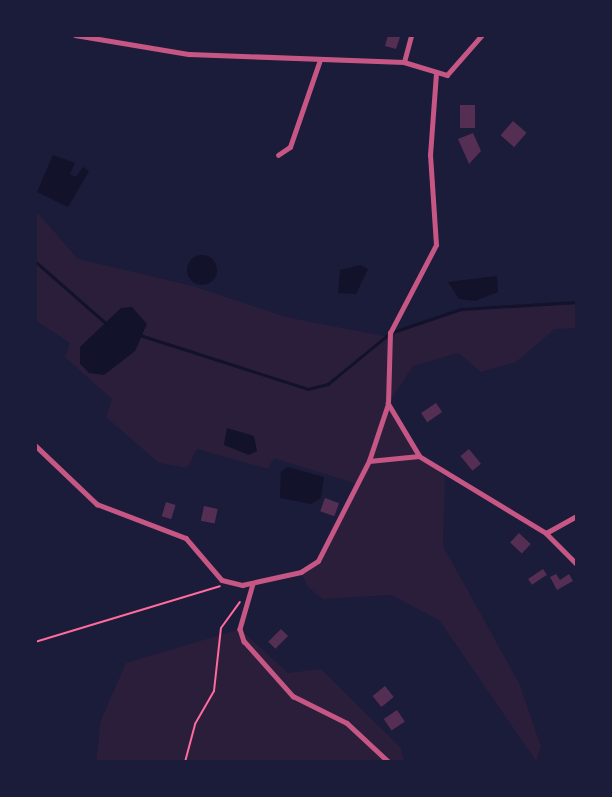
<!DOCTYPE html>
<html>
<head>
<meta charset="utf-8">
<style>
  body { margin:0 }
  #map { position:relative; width:612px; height:797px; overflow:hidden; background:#1b1b3a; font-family:"Exo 2",sans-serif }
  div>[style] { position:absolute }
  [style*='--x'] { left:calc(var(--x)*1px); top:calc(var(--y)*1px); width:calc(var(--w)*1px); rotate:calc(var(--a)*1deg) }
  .green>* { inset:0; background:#2a1e3b }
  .water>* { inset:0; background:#12122b }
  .round { border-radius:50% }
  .stream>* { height:2.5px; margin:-1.25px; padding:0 1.25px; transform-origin:1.25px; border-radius:1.25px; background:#12122b }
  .building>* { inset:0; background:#542f53; transform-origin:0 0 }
  .path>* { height:2px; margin:-1px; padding:0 1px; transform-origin:1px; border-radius:1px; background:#ff6b9d }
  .minor>* { height:4.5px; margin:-2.25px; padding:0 2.25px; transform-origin:2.25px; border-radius:2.25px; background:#c65784 }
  span { translate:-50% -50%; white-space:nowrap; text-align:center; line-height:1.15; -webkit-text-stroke:5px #1b1b3a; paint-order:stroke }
  .frame { position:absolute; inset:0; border:37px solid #1b1b3a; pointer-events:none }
</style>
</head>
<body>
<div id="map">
  <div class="green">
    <i style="clip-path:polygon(35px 210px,78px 259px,193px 286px,286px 317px,388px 337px,388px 372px,390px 333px,461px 309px,577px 304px,577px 328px,555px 329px,516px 362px,481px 372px,458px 353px,413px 366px,388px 404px,414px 450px,445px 477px,443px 546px,519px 683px,541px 747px,536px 761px,439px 620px,391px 595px,323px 599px,308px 587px,301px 572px,318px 561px,357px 484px,274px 458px,268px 469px,197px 449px,187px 468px,159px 463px,106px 417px,112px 399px,65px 357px,70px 343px,35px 320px)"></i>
    <i style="clip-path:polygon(240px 629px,288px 673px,321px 669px,401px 748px,404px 762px,96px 762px,101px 720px,126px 663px)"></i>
  </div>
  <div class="water">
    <i style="clip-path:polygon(53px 155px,75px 163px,70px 174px,76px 177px,83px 167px,89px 171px,68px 207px,37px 192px)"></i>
    <i class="round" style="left:187px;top:255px;width:30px;height:30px"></i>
    <i style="clip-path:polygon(360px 265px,368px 269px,356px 294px,338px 293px,340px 270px)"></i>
    <i style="clip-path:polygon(497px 276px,498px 292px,475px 301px,459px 299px,448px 282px)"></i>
    <i style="clip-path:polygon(132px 307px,147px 324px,135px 351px,104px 375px,89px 373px,80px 364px,80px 347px,121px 308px)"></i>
    <i style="clip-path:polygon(227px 428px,254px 436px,257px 451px,249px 455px,224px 445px)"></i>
    <i style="clip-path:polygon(287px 467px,324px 477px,321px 498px,311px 504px,280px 498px,281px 472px)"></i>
  </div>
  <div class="stream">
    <i style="--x:35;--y:261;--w:96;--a:41.2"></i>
    <i style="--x:140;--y:335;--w:176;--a:17.8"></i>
    <i style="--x:308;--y:389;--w:21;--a:-14"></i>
    <i style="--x:328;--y:384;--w:80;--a:-39.4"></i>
    <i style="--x:390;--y:333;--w:75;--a:-18.7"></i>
    <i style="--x:461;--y:309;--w:116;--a:-3.5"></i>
  </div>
  <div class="building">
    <i style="clip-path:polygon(388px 35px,400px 37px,396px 49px,385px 46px)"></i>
    <i style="left:460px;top:105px;width:15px;height:23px"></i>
    <i style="left:513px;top:121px;width:18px;height:19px;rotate:41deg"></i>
    <i style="clip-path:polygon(473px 133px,481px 151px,469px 164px,458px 139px)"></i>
    <i style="left:436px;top:403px;width:11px;height:18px;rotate:56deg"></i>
    <i style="left:469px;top:449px;width:19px;height:11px;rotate:51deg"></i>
    <i style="left:325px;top:498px;width:15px;height:14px;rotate:20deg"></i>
    <i style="left:166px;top:502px;width:10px;height:15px;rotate:17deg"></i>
    <i style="left:204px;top:506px;width:14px;height:15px;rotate:12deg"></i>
    <i style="left:519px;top:533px;width:16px;height:13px;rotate:43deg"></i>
    <i style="left:543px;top:569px;width:7px;height:18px;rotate:56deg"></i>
    <i style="clip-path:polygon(556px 574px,560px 580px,569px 574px,573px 581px,557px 590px,550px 577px)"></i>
    <i style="left:281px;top:629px;width:10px;height:18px;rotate:45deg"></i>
    <i style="left:385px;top:686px;width:14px;height:16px;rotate:51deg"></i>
    <i style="left:397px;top:710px;width:14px;height:16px;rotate:56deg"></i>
  </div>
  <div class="path">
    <i style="--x:35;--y:642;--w:193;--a:-16.8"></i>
    <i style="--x:185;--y:762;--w:39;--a:-75"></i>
    <i style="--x:195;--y:724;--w:38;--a:-60"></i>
    <i style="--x:214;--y:691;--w:63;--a:-83.7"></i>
    <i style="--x:221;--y:628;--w:32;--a:-54"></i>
  </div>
  <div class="minor">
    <i style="--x:75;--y:35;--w:116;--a:9.5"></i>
    <i style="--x:189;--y:54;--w:215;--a:2.1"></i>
    <i style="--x:404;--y:62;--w:45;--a:16.8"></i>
    <i style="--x:447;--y:75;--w:53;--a:-48.8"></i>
    <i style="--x:404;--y:62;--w:28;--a:-75"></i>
    <i style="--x:278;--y:155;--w:14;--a:-34"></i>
    <i style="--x:290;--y:147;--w:92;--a:-71"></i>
    <i style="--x:35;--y:445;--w:86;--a:43.6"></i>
    <i style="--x:97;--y:504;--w:95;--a:20.9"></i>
    <i style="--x:186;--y:538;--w:55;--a:49.4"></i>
    <i style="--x:222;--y:580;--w:21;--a:14"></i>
    <i style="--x:242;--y:585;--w:60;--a:-12.4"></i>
    <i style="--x:301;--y:572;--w:20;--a:-33"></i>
    <i style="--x:318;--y:561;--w:112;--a:-63"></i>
    <i style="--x:369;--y:461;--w:60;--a:-71.6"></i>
    <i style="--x:419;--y:456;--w:61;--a:-120.8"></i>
    <i style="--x:388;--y:404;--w:71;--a:-88.4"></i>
    <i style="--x:390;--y:333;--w:99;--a:-62.4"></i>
    <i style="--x:436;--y:245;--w:90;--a:-93.8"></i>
    <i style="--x:430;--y:155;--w:81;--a:-85.8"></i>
    <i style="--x:369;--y:461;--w:50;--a:-5.7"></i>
    <i style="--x:419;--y:456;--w:149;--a:31.2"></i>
    <i style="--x:546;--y:533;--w:44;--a:45"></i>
    <i style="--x:546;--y:533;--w:35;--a:-29"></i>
    <i style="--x:253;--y:584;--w:47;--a:106.1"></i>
    <i style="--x:240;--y:629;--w:13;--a:72"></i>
    <i style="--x:244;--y:641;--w:74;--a:48.3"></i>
    <i style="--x:293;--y:696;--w:60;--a:26.6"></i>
    <i style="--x:347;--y:723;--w:57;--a:42.9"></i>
  </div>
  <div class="frame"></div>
</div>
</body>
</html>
